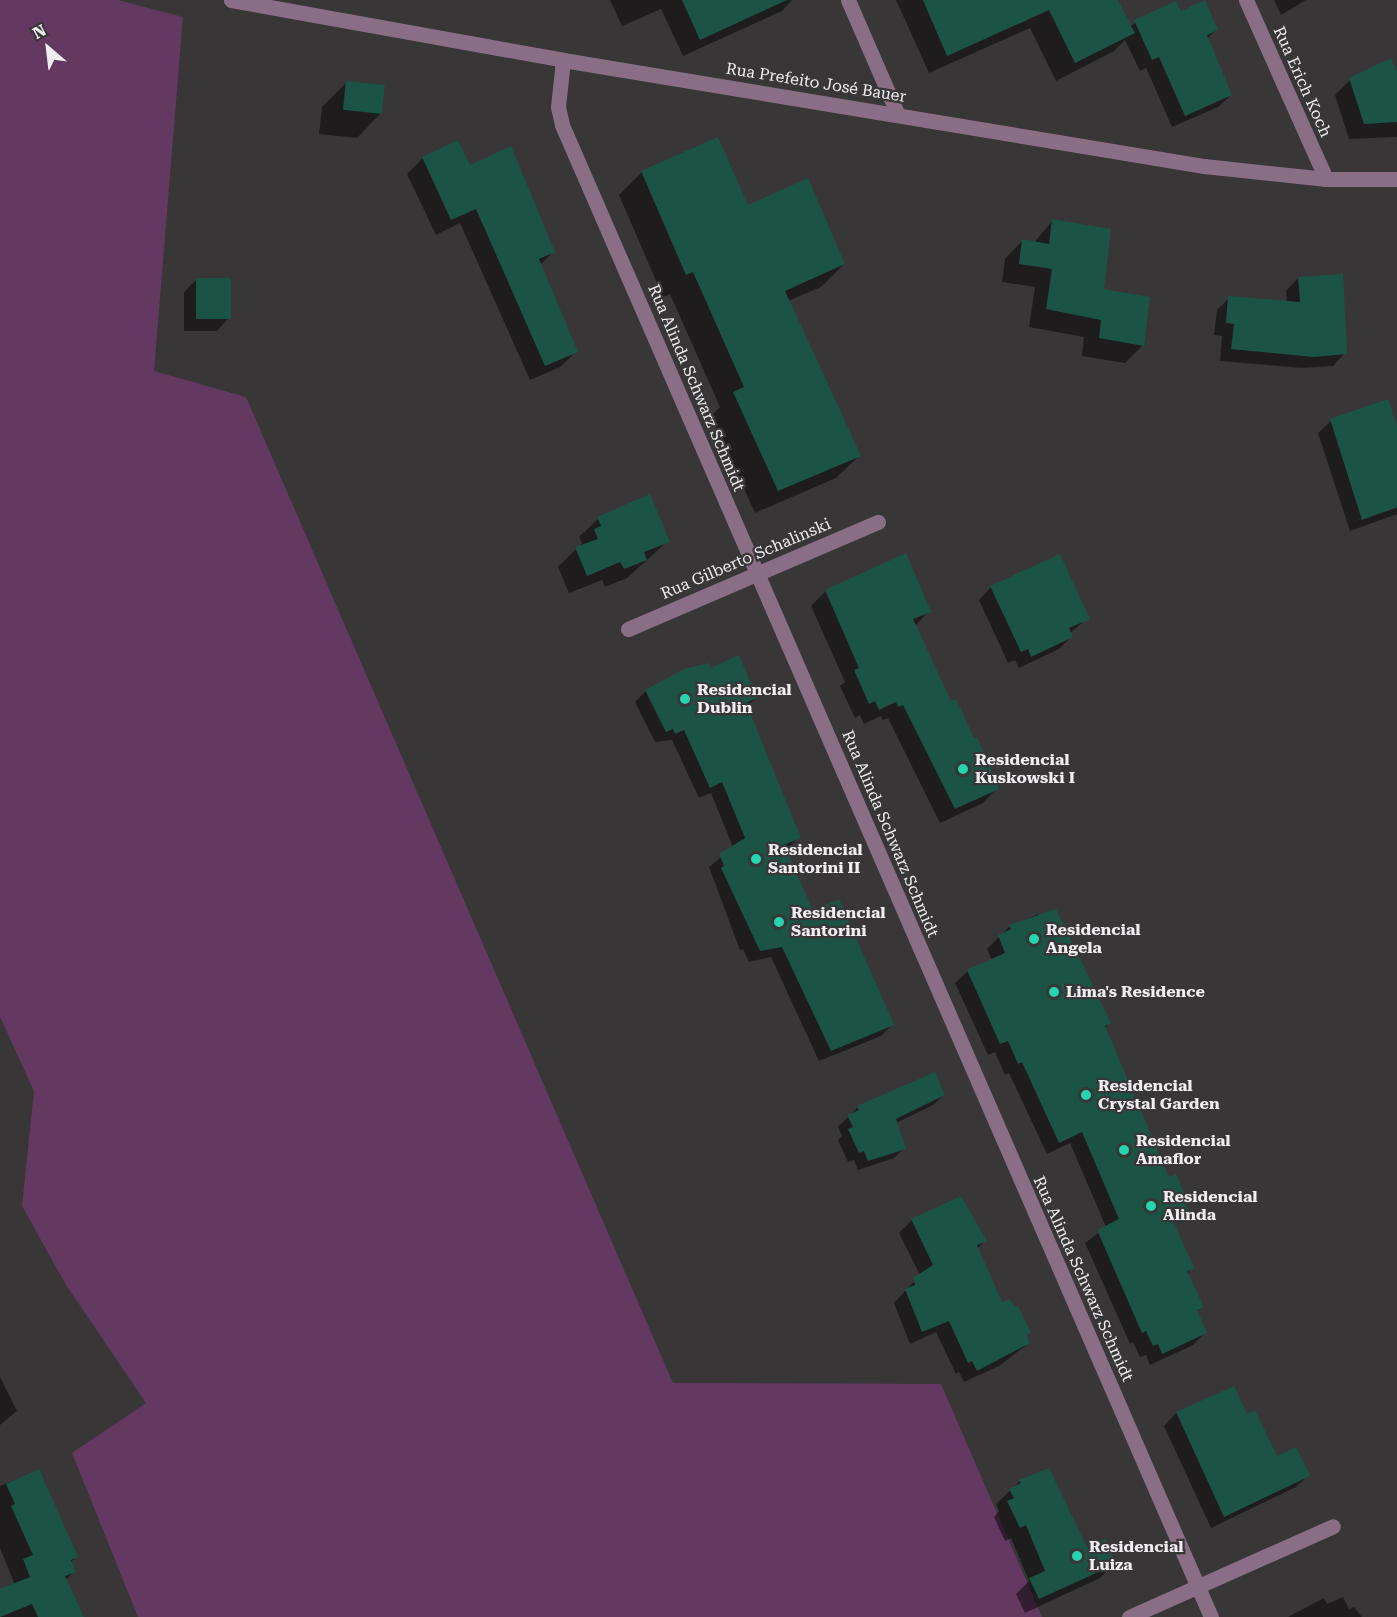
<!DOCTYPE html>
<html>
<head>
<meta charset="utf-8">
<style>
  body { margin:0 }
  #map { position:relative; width:1397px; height:1617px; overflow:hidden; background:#393638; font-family:"Roboto Serif",serif }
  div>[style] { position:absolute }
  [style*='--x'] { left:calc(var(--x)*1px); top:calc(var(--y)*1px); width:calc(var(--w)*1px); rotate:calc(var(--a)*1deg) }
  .green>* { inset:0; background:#633861 }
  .shadow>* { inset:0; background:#0007 }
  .building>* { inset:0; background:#1b5445; transform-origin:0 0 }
  .minor>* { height:15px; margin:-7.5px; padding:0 7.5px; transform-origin:7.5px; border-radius:7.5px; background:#896e86 }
  .dots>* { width:16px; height:16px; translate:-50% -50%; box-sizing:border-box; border:3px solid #393638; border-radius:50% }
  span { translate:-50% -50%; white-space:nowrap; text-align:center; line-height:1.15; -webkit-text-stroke:4.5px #393638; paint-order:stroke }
  .street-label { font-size:16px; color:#f0eef0 }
  .poi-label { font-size:16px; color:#f0eef0; font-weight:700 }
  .left { translate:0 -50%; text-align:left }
  .north { position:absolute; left:18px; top:18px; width:60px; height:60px; -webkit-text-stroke:4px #393638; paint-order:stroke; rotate:332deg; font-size:16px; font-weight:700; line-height:24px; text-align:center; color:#f0eef0 }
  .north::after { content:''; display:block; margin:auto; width:21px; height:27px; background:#f0eef0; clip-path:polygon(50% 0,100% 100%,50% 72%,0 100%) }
</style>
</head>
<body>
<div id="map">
  <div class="green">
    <i style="clip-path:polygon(0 0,118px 0,183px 17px,154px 371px,246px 397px,673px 1383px,941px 1384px,1042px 1617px,138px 1617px,72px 1453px,146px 1403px,66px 1285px,22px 1206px,34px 1091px,0 1017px)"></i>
  </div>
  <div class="shadow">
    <i style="clip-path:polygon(610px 0,792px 0,782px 11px,683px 56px,661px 9px,622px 26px)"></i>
    <i style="clip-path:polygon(896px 0,1116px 0,1130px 26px,1175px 3px,1180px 13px,1217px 29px,1207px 39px,1231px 95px,1218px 107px,1172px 127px,1146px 68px,1140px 71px,1125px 40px,1114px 51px,1056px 81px,1030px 28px,929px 73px)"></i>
    <i style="clip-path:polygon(1274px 0,1306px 0,1281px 15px)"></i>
    <i style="clip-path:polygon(1397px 75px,1397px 137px,1349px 139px,1335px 95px,1350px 80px)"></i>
    <i style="clip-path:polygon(346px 83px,381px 113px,357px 138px,319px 134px,322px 107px)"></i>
    <i style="clip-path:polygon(423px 158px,469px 167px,553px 252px,540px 265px,576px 352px,560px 367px,530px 380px,460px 223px,436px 235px,407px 174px)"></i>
    <i style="clip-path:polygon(642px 172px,844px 264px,821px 287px,788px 301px,859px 456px,836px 478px,755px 513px,711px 416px,720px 407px,670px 294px,663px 297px,619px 195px)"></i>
    <i style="clip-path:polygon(1052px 221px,1143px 345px,1125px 363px,1082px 356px,1084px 337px,1029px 327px,1035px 287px,1002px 282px,1005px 259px,1022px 241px,1034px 243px)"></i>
    <i style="clip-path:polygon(1298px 278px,1345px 353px,1333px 366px,1301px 368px,1220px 361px,1222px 336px,1214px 335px,1217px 310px,1229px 298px,1287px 303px,1286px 291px)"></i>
    <i style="clip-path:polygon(196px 280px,229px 318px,217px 331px,184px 331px,184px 292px)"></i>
    <i style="clip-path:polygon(1331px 421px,1397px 428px,1397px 505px,1354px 521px,1397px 508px,1397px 514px,1350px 531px,1318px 433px)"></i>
    <i style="clip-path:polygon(598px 519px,668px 541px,627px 578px,605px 587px,602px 580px,569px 593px,558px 567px,582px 543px,579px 537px)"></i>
    <i style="clip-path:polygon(991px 587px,1088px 618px,1070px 633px,1071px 637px,1059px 649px,1019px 668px,1015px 660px,1008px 663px,979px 600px)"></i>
    <i style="clip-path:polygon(826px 591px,929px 611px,915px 626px,950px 703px,997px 788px,983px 803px,940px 823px,888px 718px,883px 720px,881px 716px,864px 724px,860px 715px,855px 718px,840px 686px,845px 682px,811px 606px)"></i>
    <i style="clip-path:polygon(710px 670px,756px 698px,746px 707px,800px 837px,785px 850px,812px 913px,893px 1024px,881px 1036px,819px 1061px,771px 957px,749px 962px,743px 949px,740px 950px,709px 867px,733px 847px,711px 793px,699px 798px,672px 740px,655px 742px,635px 702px,646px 691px)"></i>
    <i style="clip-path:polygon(1038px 914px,1109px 1023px,1104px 1028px,1168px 1179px,1187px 1211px,1173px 1224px,1192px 1268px,1187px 1274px,1202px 1306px,1196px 1312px,1205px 1333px,1193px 1345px,1150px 1365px,1146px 1355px,1140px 1357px,1133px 1342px,1130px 1344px,1085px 1243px,1106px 1227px,1070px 1143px,1047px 1154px,1009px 1073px,1005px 1075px,995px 1052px,988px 1055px,955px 983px,968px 971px,992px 961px,987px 949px,1010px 926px)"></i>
    <i style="clip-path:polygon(944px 1095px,933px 1105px,896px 1123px,904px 1148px,894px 1158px,858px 1170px,854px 1160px,848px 1162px,838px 1140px,842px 1136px,838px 1127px,858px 1107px)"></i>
    <i style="clip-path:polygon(960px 1198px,985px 1240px,977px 1249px,1001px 1304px,1029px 1343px,999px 1366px,964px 1382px,959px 1372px,956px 1374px,936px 1332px,910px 1344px,894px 1303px,920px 1275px,899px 1233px,912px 1220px)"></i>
    <i style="clip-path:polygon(0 1377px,17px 1411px,0 1425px)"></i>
    <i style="clip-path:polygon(1233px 1388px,1246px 1416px,1276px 1458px,1308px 1475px,1296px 1487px,1211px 1528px,1164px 1426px,1176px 1413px)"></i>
    <i style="clip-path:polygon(1049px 1470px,1086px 1549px,1114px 1564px,1100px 1578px,1025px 1613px,1016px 1594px,1029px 1581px,1011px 1538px,1005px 1541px,994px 1517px,999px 1511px,996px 1504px,1020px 1481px)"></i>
    <i style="clip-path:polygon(38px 1471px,76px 1557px,71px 1562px,74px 1571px,66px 1580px,83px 1617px,0 1617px,0 1591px,15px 1585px,0 1548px,0 1486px)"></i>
    <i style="clip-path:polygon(1343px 1597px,1349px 1609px,1354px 1607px,1362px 1617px,1288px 1617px,1324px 1598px,1327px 1604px)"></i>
  </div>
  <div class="building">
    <i style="clip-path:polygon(682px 0,787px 0,700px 40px)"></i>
    <i style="clip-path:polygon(923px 0,1118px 0,1135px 33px,1075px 63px,1049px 10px,947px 56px)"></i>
    <i style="clip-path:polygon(1205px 0,1218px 30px,1207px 35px,1232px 95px,1185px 116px,1159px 57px,1152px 60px,1134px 20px,1176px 1px,1181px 11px)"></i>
    <i style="clip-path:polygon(1391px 58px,1397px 72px,1397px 122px,1364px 124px,1349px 78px)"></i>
    <i style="left:346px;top:81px;width:39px;height:29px;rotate:6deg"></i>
    <i style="clip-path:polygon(718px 137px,748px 205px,808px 178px,845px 264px,785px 291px,861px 456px,778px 491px,733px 392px,744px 387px,693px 272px,686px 275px,641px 171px)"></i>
    <i style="clip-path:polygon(458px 140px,470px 165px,511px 146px,555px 252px,539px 259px,578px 352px,545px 366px,476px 209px,451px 220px,422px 157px)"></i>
    <i style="clip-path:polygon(1052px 219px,1111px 229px,1104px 289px,1150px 297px,1144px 346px,1099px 338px,1101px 320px,1046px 309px,1052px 269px,1019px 264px,1022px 239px,1049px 244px)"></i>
    <i style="clip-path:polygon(1343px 274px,1347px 354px,1314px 357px,1231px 349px,1234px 324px,1226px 323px,1228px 296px,1300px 302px,1298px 277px)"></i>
    <i style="left:196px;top:278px;width:35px;height:41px"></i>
    <i style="clip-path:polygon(1388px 399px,1397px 425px,1397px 507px,1362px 520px,1330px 419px)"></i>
    <i style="clip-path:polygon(650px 494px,670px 542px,644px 552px,647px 560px,624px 569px,620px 562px,587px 576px,575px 547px,598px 539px,594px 529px,601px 526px,597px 517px)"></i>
    <i style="clip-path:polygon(906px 553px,931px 612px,913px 619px,951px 701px,956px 699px,974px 738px,977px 737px,999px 789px,955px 809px,903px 705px,898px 707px,896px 702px,879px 710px,875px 701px,869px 704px,854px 670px,859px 668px,825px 590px)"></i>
    <i style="clip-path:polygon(1060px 554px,1090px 619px,1069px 628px,1073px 637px,1031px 657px,1028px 649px,1021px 652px,990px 586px)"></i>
    <i style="clip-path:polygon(739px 655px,757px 698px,746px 703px,801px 838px,784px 845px,793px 865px,813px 911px,839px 899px,894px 1025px,831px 1051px,782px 947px,760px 951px,721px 868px,724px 866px,719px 854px,745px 838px,722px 782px,710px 788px,684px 730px,675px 734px,673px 729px,666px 732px,645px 690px,684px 669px,709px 663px,711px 668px)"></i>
    <i style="clip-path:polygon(1056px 909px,1111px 1023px,1105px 1026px,1169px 1177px,1176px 1174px,1186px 1197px,1183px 1199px,1189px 1211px,1174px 1223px,1194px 1268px,1187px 1272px,1204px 1307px,1197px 1310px,1207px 1333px,1162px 1354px,1158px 1344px,1153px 1346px,1146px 1331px,1142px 1333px,1097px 1230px,1119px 1219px,1082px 1132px,1059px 1143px,1022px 1062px,1018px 1064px,1008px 1041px,1000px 1044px,967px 970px,1005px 953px,998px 935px,1011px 929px,1009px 925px)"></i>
    <i style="clip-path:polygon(935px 1072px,945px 1095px,896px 1119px,906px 1149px,868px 1161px,864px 1151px,859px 1153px,848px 1129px,853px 1127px,847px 1115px,859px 1110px,857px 1106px)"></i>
    <i style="clip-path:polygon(961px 1196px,987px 1241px,977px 1245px,1002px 1302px,1010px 1299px,1014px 1307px,1018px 1306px,1031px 1333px,1027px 1335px,1030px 1343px,977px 1371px,972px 1361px,968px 1363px,949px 1321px,922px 1332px,905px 1289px,915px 1285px,913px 1278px,933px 1265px,911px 1219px)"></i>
    <i style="clip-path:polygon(1234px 1386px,1247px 1414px,1255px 1410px,1277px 1456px,1296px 1447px,1310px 1476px,1224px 1517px,1176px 1412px)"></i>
    <i style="clip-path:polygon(1049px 1468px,1087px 1547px,1105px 1539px,1116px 1564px,1039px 1599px,1029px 1578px,1045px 1571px,1026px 1525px,1020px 1528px,1007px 1501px,1014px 1498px,1009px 1489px,1021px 1483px,1019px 1480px)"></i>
    <i style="clip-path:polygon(39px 1469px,78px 1557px,71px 1560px,76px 1572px,65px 1576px,84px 1617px,38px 1617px,32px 1604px,0 1617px,0 1589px,30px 1577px,23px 1559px,33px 1555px,11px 1506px,15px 1504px,6px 1484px)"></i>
  </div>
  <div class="minor">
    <i style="--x:231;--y:0;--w:337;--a:10.2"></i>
    <i style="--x:563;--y:60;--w:650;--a:9.39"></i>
    <i style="--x:1204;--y:166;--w:123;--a:6.1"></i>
    <i style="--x:1326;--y:179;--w:71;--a:0"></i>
    <i style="--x:848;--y:0;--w:125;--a:66.5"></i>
    <i style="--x:1246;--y:0;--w:196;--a:65.9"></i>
    <i style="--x:563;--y:60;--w:47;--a:96.1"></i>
    <i style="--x:558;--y:107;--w:18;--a:77"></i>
    <i style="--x:562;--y:125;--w:1627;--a:66.49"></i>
    <i style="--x:628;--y:629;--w:272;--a:-23.2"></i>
    <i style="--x:1129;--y:1617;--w:223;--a:-24"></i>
  </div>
  <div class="dots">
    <i style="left:685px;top:699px;background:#24d5ae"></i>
    <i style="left:963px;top:769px;background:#24d5ae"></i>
    <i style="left:756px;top:859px;background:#24d5ae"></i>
    <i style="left:779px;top:922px;background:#24d5ae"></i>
    <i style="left:1034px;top:939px;background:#24d5ae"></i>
    <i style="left:1054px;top:992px;background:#24d5ae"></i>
    <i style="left:1086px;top:1095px;background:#24d5ae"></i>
    <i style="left:1124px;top:1150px;background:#24d5ae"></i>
    <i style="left:1151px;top:1206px;background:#24d5ae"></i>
    <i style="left:1077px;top:1556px;background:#24d5ae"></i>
  </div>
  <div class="street-label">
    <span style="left:1302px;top:82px;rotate:66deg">Rua Erich Koch</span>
    <span style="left:816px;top:83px;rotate:9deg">Rua Prefeito José Bauer</span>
    <span style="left:696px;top:388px;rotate:67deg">Rua Alinda Schwarz Schmidt</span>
    <span style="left:746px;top:559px;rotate:-23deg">Rua Gilberto Schalinski</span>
    <span style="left:890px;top:834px;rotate:67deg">Rua Alinda Schwarz Schmidt</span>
    <span style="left:1083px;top:1279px;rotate:66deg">Rua Alinda Schwarz Schmidt</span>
  </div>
  <div class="poi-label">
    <span class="left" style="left:697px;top:699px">Residencial<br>Dublin</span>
    <span class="left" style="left:975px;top:769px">Residencial<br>Kuskowski I</span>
    <span class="left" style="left:768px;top:859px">Residencial<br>Santorini II</span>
    <span class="left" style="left:791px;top:922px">Residencial<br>Santorini</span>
    <span class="left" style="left:1046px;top:939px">Residencial<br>Angela</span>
    <span class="left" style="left:1066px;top:992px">Lima's Residence</span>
    <span class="left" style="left:1098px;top:1095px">Residencial<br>Crystal Garden</span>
    <span class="left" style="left:1136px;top:1150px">Residencial<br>Amaflor</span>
    <span class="left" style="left:1163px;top:1206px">Residencial<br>Alinda</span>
    <span class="left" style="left:1089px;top:1556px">Residencial<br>Luiza</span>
  </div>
  <div class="north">N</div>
</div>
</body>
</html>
